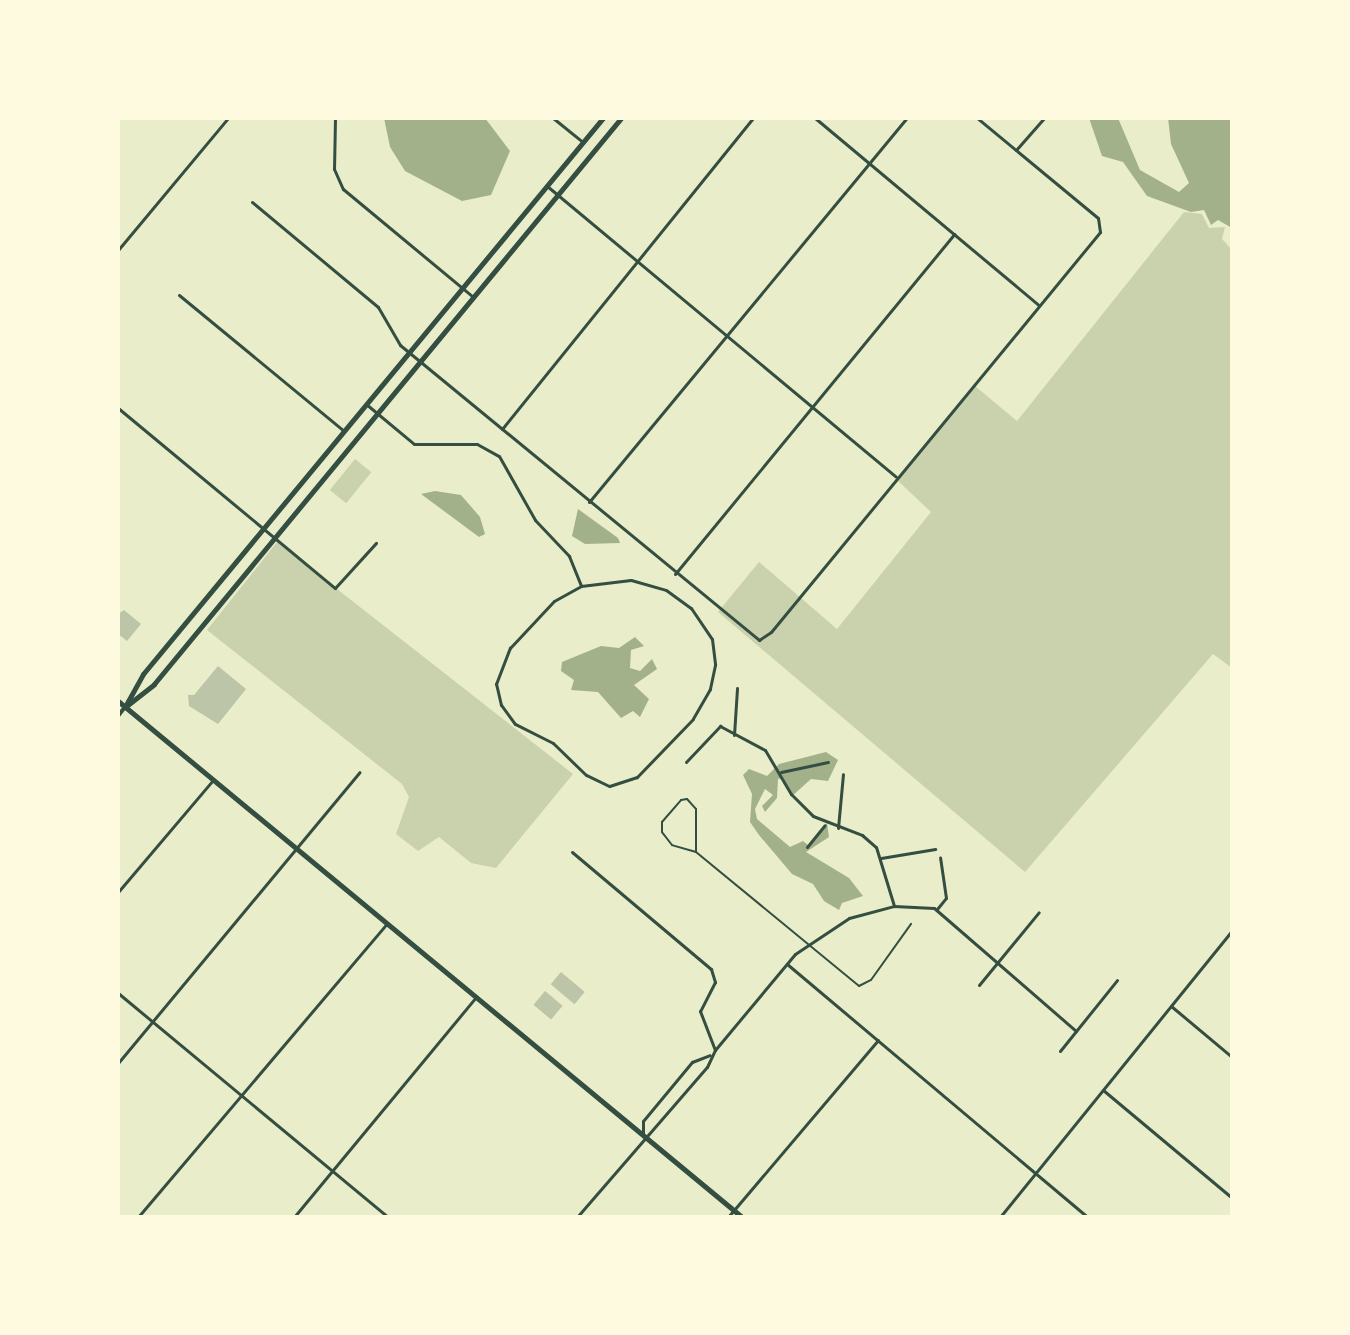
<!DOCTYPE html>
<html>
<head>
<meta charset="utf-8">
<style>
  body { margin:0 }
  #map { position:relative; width:1350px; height:1335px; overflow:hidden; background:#e9edc9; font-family:"Fira Sans Condensed",sans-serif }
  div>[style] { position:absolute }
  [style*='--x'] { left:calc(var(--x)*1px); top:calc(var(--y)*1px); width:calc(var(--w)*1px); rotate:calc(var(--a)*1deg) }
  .green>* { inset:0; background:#cad2ad; transform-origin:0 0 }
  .water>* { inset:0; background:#a3b18a }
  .building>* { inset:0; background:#bcc5a7; transform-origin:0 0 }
  .service>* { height:2px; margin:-1px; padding:0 1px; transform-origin:1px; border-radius:1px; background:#344e41 }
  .minor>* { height:3px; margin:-1.5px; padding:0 1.5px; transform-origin:1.5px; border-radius:1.5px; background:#344e41 }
  .tertiary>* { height:4px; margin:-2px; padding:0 2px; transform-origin:2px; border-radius:2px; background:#344e41 }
  .secondary>* { height:5px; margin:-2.5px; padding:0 2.5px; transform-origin:2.5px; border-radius:2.5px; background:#344e41 }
  .primary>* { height:5px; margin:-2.5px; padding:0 2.5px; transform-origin:2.5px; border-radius:2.5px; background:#344e41 }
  span { translate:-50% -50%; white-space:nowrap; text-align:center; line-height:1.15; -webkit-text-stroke:6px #fefae0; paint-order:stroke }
  .frame { position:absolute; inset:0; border:120px solid #fefae0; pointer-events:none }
</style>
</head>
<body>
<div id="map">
  <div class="green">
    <i style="clip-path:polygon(1184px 212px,1202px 214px,1209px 228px,1225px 227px,1222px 239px,1232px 250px,1232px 668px,1213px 654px,1025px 872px,718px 612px,759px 562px,837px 629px,931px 512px,897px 480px,975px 386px,1017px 421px)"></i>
    <i style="left:355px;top:459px;width:21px;height:40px;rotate:39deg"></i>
    <i style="clip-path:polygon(277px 542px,573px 774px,496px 868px,471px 863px,439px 837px,418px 851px,396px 834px,409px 797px,402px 784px,207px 630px)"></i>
  </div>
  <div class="water">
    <i style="clip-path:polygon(384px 118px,485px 118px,510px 151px,491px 195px,462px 201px,405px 171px,390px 147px)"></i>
    <i style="clip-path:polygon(1089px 118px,1118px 118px,1140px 170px,1179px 192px,1189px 183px,1171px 144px,1168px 118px,1232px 118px,1232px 228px,1218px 220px,1211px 225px,1204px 210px,1191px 212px,1147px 196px,1123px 162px,1102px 156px)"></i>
    <i style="clip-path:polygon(435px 491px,461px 495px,480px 517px,485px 534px,479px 537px,421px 494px)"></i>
    <i style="clip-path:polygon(578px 509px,618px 538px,620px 543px,585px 544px,572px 536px)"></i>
    <i style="clip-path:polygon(635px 637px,644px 646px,631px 650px,630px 668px,640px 671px,652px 659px,657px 669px,634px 685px,649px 699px,640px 717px,633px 711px,621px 718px,598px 692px,571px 690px,574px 680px,561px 671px,562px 662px,601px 646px,619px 648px)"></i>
    <i style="clip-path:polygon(826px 752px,838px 760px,828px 781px,811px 779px,791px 797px,783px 778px,778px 779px,777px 798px,765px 812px,762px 806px,773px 795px,765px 789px,755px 809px,757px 819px,790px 847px,803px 841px,808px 845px,827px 823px,829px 837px,806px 852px,849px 878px,863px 896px,842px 903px,839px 910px,824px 901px,813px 884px,792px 874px,759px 835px,750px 822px,752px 794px,743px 775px,749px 769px,767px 776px,779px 764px)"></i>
  </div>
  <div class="building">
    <i style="clip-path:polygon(124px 610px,141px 624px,127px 641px,118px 634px,118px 614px)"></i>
    <i style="clip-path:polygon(218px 666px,246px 689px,218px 724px,189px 706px,188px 695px,194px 695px)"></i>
    <i style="left:561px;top:972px;width:31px;height:16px;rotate:40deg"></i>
    <i style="left:545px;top:991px;width:23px;height:18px;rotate:40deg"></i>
  </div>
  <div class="service">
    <i style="--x:687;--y:799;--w:13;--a:48"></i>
    <i style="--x:696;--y:809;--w:43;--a:90"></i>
    <i style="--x:696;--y:852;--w:25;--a:-164"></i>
    <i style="--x:672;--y:845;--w:16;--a:-128"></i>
    <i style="--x:662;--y:832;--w:10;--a:-90"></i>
    <i style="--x:662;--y:822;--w:29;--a:-49"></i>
    <i style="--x:681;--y:800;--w:6;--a:-9"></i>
    <i style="--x:696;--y:852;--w:211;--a:39.4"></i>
    <i style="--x:859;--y:986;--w:13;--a:-27"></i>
    <i style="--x:871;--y:980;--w:69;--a:-54.5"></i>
  </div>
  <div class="minor">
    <i style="--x:335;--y:118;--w:51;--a:91.1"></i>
    <i style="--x:334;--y:169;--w:22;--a:66"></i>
    <i style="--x:343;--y:189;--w:169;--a:39.7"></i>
    <i style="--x:553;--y:118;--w:38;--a:39"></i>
    <i style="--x:815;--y:118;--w:292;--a:39.9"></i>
    <i style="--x:1016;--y:150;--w:43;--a:-48.8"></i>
    <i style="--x:547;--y:186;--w:454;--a:39.8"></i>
    <i style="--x:252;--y:202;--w:164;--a:39.8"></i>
    <i style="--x:378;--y:307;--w:44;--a:59.9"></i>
    <i style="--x:400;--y:345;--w:465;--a:39.4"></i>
    <i style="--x:759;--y:640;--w:14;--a:-34"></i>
    <i style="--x:771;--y:632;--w:518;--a:-50.56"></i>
    <i style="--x:1100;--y:232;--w:14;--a:-98"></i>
    <i style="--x:1098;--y:218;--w:157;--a:-140.4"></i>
    <i style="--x:118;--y:250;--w:172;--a:-50.2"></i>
    <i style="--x:179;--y:295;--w:214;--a:39.5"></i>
    <i style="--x:366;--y:404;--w:62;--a:39.8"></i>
    <i style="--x:414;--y:444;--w:63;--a:0"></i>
    <i style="--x:477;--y:444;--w:25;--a:29"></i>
    <i style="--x:499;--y:456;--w:73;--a:60.6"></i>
    <i style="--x:535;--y:520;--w:50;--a:46.6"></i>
    <i style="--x:569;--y:556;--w:32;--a:68"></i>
    <i style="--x:118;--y:408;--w:282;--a:39.7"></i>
    <i style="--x:335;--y:588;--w:61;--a:-47.7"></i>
    <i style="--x:502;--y:429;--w:400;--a:-51.1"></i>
    <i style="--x:589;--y:502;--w:499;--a:-50.4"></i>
    <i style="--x:675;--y:574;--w:440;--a:-50.6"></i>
    <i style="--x:631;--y:580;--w:36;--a:16"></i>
    <i style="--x:666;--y:590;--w:31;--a:36"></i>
    <i style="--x:691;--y:608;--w:37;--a:56"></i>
    <i style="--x:712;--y:639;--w:26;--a:83"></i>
    <i style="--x:715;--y:665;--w:25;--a:102"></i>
    <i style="--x:710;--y:689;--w:34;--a:120"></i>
    <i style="--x:693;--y:719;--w:81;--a:134"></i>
    <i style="--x:637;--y:777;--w:29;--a:162"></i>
    <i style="--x:609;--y:786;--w:25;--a:-154"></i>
    <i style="--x:586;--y:775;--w:46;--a:-135.9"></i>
    <i style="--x:553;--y:743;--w:42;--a:-153.4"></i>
    <i style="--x:515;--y:724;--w:24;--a:-126"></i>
    <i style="--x:501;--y:705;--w:22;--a:-103"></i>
    <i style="--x:496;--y:684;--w:39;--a:-69"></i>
    <i style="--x:510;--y:648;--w:64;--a:-46.9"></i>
    <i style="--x:554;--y:601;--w:31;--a:-29"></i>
    <i style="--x:581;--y:586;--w:50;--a:-6.8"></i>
    <i style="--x:734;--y:735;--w:47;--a:-86.3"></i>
    <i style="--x:686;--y:762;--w:50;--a:-46.6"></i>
    <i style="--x:720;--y:726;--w:51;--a:28.1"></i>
    <i style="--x:765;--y:750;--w:51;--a:59.4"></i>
    <i style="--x:791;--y:794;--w:31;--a:45"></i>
    <i style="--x:813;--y:816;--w:53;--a:21.2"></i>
    <i style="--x:862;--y:835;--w:18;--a:41"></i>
    <i style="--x:876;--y:847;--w:62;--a:73"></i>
    <i style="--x:781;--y:772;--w:48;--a:-12"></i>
    <i style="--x:838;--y:828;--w:54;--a:-84.7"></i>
    <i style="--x:807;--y:847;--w:28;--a:-51"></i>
    <i style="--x:572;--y:852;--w:182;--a:40.1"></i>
    <i style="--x:711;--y:969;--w:14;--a:73"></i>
    <i style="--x:715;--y:982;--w:33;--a:117"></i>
    <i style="--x:700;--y:1011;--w:42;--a:69"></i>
    <i style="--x:881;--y:858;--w:55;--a:-9.5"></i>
    <i style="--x:118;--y:892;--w:147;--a:-49.7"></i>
    <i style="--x:937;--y:909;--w:14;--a:-51"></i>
    <i style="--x:946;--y:898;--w:41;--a:-98.3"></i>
    <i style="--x:787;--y:964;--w:392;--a:40.1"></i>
    <i style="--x:979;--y:985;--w:94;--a:-50.6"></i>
    <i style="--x:118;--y:993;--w:351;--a:39.7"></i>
    <i style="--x:1171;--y:1006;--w:80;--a:39.9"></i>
    <i style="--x:1060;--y:1051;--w:91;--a:-51.2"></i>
    <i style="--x:118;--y:1063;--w:378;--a:-50.3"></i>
    <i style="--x:1103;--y:1090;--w:168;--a:39.9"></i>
    <i style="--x:643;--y:1134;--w:13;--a:-90"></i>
    <i style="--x:643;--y:1121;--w:77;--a:-50.3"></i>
    <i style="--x:692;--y:1062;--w:19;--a:-21"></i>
    <i style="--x:138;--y:1217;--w:385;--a:-49.7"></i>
    <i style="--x:294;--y:1217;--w:286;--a:-50.4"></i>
    <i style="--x:577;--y:1217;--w:198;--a:-49.1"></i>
    <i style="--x:707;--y:1067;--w:19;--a:-65"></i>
    <i style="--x:715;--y:1050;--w:125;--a:-50.2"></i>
    <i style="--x:795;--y:954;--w:65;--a:-33.7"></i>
    <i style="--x:849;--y:918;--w:47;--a:-14.9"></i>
    <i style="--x:894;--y:906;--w:40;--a:2.9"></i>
    <i style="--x:934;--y:908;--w:188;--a:40.9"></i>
    <i style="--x:728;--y:1217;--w:232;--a:-49.7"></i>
    <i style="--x:1000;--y:1217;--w:368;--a:-51"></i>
  </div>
  <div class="tertiary">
    <i style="--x:118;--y:716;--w:11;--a:-52"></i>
  </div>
  <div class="secondary">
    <i style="--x:127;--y:703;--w:33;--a:-61"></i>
    <i style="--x:143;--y:674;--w:722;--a:-50.4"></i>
    <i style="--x:125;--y:707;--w:37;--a:-38"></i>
    <i style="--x:154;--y:684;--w:734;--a:-50.47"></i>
  </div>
  <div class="primary">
    <i style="--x:118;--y:701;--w:810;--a:39.59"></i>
  </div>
  <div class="frame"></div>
</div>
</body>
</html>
